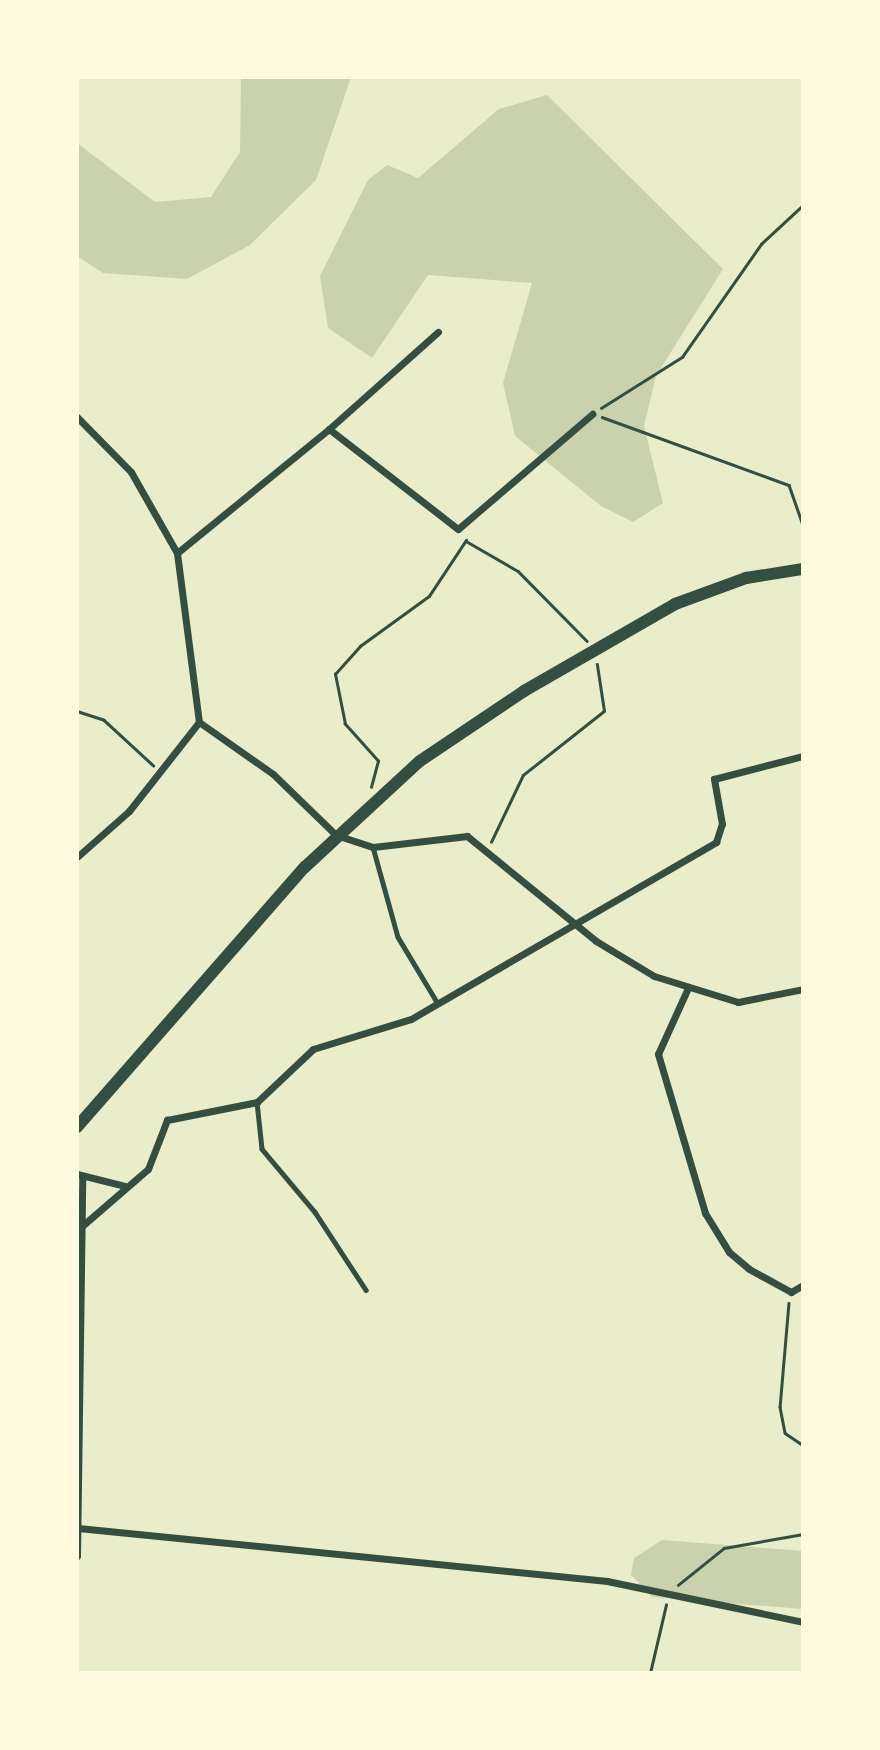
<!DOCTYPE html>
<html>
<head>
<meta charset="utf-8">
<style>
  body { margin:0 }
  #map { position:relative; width:880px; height:1750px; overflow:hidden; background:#e9edc9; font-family:"IBM Plex Sans",sans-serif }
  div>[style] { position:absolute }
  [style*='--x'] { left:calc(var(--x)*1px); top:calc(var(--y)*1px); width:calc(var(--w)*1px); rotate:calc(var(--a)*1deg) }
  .green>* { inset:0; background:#cad2ad }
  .path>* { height:2.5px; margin:-1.25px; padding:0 1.25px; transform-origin:1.25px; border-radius:1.25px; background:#344e41 }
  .service>* { height:4.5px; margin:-2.25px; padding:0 2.25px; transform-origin:2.25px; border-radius:2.25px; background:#344e41 }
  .minor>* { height:7px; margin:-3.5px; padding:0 3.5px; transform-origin:3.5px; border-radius:3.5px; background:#344e41 }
  .secondary>* { height:12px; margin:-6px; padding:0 6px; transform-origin:6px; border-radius:6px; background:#344e41 }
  span { translate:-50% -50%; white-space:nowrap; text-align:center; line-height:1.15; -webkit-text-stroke:5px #fefae0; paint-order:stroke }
  .frame { position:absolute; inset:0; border:79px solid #fefae0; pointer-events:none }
</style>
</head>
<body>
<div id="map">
  <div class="green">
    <i style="clip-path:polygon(241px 77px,351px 77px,316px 180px,250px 245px,187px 279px,103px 273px,77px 256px,77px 143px,155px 202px,211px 197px,240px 152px)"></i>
    <i style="clip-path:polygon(547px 95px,723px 269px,656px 376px,644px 426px,663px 503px,633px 522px,601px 506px,515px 436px,503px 383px,532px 283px,428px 275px,372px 358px,328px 328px,320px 276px,368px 180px,387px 165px,418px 178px,499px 109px)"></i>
    <i style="clip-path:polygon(662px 1540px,803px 1551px,803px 1609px,652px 1597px,631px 1575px,634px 1558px)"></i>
  </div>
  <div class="path">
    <i style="--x:601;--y:408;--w:96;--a:-32.2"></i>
    <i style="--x:682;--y:357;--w:138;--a:-55"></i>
    <i style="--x:761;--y:244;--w:57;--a:-42.9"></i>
    <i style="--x:602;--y:417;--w:199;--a:20"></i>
    <i style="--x:789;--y:485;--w:42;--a:70.7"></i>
    <i style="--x:466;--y:541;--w:60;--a:30"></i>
    <i style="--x:518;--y:571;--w:98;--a:45.4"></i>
    <i style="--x:803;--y:617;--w:30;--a:90"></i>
    <i style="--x:77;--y:711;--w:28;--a:18"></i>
    <i style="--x:104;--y:720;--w:67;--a:42.6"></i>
    <i style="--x:371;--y:787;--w:27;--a:-75"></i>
    <i style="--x:378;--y:761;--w:50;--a:-131.7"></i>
    <i style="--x:345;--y:724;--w:51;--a:-101.3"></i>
    <i style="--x:335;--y:674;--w:38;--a:-48"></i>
    <i style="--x:360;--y:646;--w:85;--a:-35.9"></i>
    <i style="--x:429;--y:596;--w:67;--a:-56.5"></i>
    <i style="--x:491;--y:842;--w:74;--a:-64.5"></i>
    <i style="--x:523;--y:775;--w:103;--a:-38.3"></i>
    <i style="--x:604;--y:711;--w:47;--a:-98.7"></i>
    <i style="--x:789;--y:1303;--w:104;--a:94.9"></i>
    <i style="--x:780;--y:1407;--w:26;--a:79"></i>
    <i style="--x:785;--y:1433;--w:22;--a:34"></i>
    <i style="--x:678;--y:1585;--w:59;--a:-38.8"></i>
    <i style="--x:724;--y:1548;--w:80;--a:-10"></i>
    <i style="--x:650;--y:1673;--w:70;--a:-76.8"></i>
  </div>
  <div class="service">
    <i style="--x:373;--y:847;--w:93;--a:74.5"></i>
    <i style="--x:398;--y:937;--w:76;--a:59"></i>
    <i style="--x:257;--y:1102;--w:47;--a:83.9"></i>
    <i style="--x:262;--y:1149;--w:82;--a:49.9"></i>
    <i style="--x:315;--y:1212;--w:93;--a:56.8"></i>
  </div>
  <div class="minor">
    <i style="--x:77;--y:417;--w:77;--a:45.5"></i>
    <i style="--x:131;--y:472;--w:93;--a:60.4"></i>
    <i style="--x:177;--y:553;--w:170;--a:82.6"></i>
    <i style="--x:199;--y:722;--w:90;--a:35.1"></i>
    <i style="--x:273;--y:774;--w:88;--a:44.1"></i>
    <i style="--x:336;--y:835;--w:39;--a:18"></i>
    <i style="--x:373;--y:847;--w:95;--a:-6.7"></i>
    <i style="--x:467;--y:836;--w:166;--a:39.1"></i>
    <i style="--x:596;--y:941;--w:68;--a:31.1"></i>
    <i style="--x:654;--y:976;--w:88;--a:17.2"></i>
    <i style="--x:738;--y:1002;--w:66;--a:-11.3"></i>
    <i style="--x:329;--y:429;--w:146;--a:-41.7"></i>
    <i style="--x:177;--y:553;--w:196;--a:-39.2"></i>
    <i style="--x:329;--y:429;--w:163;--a:37.8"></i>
    <i style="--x:458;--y:529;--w:177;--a:-40.6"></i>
    <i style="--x:77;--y:857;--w:69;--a:-41.5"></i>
    <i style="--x:129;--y:811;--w:113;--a:-51.8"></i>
    <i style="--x:687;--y:990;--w:70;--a:114.4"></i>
    <i style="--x:658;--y:1054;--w:166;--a:73.5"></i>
    <i style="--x:705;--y:1213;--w:46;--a:58.4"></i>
    <i style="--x:729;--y:1252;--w:26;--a:40"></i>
    <i style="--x:749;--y:1269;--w:48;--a:28.7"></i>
    <i style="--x:791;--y:1292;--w:14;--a:-30"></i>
    <i style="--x:77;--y:1174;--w:49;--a:14"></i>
    <i style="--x:82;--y:1226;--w:87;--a:-40.8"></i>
    <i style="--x:148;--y:1169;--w:53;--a:-68.8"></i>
    <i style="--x:167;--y:1120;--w:92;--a:-11.3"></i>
    <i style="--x:257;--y:1102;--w:77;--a:-43.4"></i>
    <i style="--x:313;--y:1049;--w:102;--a:-17"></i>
    <i style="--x:411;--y:1019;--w:353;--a:-30.1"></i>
    <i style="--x:716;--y:842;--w:19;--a:-72"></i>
    <i style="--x:722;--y:824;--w:46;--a:-100.1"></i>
    <i style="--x:714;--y:779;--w:92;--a:-14.5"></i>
    <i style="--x:78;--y:1528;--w:532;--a:5.72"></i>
    <i style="--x:607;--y:1581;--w:200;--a:11.8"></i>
    <i style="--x:77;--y:1556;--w:380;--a:-89.2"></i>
  </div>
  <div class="secondary">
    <i style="--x:77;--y:1127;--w:346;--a:-48.8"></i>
    <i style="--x:305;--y:867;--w:156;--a:-42.7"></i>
    <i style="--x:420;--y:761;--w:125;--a:-33.9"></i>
    <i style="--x:524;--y:691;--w:174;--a:-29.9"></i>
    <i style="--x:675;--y:604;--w:76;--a:-20.1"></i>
    <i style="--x:746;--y:578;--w:58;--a:-9"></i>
  </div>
  <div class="frame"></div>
</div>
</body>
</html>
